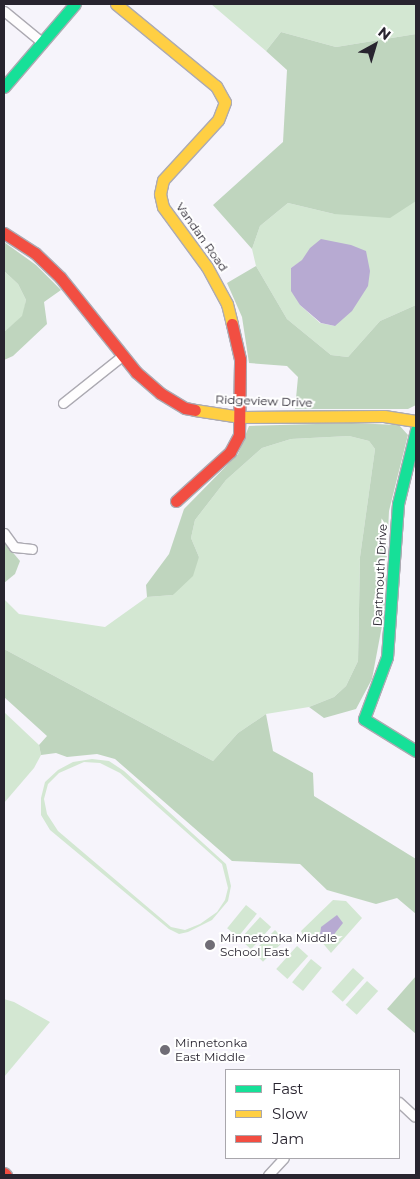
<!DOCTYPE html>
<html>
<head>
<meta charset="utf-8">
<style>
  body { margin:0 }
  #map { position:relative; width:420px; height:1179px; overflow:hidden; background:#f6f4fb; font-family:Montserrat,sans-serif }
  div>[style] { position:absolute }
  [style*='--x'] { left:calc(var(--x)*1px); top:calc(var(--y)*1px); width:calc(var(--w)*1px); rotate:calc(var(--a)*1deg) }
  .green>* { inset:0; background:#d3e7d2; transform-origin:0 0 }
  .forest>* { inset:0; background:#bfd5be }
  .water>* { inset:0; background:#b7aad2 }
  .roads { filter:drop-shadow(1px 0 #acaab2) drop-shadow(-1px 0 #acaab2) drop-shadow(0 1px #acaab2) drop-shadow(0 -1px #acaab2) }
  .street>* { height:9px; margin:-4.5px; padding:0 4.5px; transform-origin:4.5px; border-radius:4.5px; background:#fefdfe }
  .fast>* { height:11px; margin:-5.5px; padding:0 5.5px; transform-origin:5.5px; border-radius:5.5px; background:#16e098 }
  .slow>* { height:11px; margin:-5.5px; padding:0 5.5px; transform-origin:5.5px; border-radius:5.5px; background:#ffcf43 }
  .jam>* { height:11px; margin:-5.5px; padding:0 5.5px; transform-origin:5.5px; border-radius:5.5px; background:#f24e42 }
  .dots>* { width:14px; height:14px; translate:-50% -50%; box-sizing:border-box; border:2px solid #fff; border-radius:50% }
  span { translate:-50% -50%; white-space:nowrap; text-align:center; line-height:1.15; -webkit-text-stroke:4px #fff; paint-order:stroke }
  .street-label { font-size:12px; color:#28242f }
  .poi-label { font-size:12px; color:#28242f }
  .left { translate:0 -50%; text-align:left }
  .frame { position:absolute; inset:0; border:5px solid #28242f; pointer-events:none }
  .legend { position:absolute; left:225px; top:1069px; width:175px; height:90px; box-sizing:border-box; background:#fff; border:1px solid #a9a7ac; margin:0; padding:6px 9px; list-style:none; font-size:15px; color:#28242f }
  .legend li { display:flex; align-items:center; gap:10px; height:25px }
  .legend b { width:25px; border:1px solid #a9a7ac }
  .north { position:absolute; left:350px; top:20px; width:50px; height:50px; -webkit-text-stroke:4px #fff; paint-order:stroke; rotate:39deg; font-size:14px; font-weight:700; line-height:20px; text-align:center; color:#28242f }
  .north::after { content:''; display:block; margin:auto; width:18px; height:22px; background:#28242f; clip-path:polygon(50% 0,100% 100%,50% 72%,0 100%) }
</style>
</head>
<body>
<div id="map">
  <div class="green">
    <i style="clip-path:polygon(211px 4px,416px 4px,416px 34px,336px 47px,281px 32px,266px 51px)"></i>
    <i style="clip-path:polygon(evenodd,416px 201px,416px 305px,380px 321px,348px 357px,331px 355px,287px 319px,256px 266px,252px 249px,260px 226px,288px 203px,334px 214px,416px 201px,303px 260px,335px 326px,320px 323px,300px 305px,291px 268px,303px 260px)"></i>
    <i style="clip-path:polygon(4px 271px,18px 284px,26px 300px,23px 316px,4px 332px)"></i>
    <i style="clip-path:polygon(349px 436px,369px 441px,375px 449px,360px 557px,358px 661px,346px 686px,334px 697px,309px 707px,266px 714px,238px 733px,213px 761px,4px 649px,4px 599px,19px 614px,105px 627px,147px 597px,173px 595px,199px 557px,191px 538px,195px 520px,226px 480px,262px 448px,291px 439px)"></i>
    <i style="clip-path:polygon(4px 712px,39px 745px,41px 755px,34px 768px,4px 803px)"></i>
    <i style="clip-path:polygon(evenodd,92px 759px,109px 761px,124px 771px,226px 864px,231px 886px,228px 901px,212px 920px,188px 932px,179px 934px,169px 929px,50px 830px,41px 815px,41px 798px,45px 782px,58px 770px,73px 762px,92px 759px,84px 762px,100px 763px,120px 773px,222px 864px,228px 888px,225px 900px,217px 912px,200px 924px,185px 930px,171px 927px,58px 831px,47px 814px,44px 799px,48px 784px,59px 773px,84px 762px)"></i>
    <i style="clip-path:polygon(333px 900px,346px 901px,362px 918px,331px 953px,321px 941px,306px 941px,301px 931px)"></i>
    <i style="left:246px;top:905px;width:14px;height:30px;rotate:39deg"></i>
    <i style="left:260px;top:917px;width:15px;height:30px;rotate:42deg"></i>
    <i style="left:275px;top:930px;width:14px;height:31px;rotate:45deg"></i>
    <i style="left:297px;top:946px;width:15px;height:31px;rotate:42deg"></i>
    <i style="left:311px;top:959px;width:14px;height:30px;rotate:39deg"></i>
    <i style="left:353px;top:968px;width:15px;height:32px;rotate:42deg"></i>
    <i style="left:367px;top:981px;width:15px;height:32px;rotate:42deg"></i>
    <i style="clip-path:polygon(4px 999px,14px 1002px,50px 1022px,4px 1077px)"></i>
  </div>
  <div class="forest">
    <i style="clip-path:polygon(281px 32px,336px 47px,416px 34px,416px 201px,390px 218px,334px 214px,288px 203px,260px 226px,252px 249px,213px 205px,283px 142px,287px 70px,266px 51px)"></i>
    <i style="clip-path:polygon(4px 242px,36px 265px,61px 290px,44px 302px,47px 324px,13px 356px,4px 360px,4px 332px,22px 316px,26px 300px,18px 284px,4px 271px)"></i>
    <i style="clip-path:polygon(256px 266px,287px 319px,331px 355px,348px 357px,380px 321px,416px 305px,416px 405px,408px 409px,295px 409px,298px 377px,287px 366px,249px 363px,242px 317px,227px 283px)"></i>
    <i style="clip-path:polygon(351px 423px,399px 425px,408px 435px,389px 511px,384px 615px,372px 679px,356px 709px,324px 718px,309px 707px,334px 697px,346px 686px,358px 661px,360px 557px,375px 449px,369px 441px,349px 436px,291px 439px,262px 448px,226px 480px,195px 520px,191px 538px,199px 557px,193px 576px,173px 595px,147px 597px,146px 585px,169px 554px,184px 509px,238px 454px,249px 426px)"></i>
    <i style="clip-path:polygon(4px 542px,20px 561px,15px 574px,4px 583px)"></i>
    <i style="clip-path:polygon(4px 649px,213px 761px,238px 733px,266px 714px,273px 751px,313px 773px,314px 796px,416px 859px,416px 914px,397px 898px,376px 904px,327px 890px,300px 864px,232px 861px,115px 759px,97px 754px,67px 757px,56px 753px,41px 755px,39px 745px,47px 736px,4px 697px)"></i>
    <i style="clip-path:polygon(416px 976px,416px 1034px,387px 1009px)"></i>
  </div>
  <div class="water">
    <i style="clip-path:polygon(321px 239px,351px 245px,366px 251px,370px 271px,368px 286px,352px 311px,335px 326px,321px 323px,300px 305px,291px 291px,291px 268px,302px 260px,310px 248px)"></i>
    <i style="clip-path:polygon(337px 915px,343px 923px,332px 937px,329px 939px,320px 935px,321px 927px)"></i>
  </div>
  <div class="roads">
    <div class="street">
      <i style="--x:4;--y:11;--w:50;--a:39.4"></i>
      <i style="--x:63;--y:403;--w:75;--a:-38.5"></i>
      <i style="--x:4;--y:533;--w:17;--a:54"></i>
      <i style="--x:14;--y:547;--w:18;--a:6"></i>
      <i style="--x:399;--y:1102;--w:21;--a:43"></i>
      <i style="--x:268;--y:1175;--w:23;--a:-47"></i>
    </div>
    <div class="fast">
      <i style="--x:4;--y:87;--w:109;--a:-49.5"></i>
      <i style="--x:416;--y:430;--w:76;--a:103.7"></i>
      <i style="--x:398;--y:504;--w:153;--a:94.1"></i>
      <i style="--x:387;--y:657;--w:66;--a:110.4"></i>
      <i style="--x:364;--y:719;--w:61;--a:31.6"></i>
    </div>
    <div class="slow">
      <i style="--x:116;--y:4;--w:129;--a:39.4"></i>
      <i style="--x:216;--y:86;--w:18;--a:61"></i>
      <i style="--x:225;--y:102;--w:19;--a:111"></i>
      <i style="--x:218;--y:120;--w:81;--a:132.5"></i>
      <i style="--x:163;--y:180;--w:14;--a:102"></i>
      <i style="--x:160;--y:194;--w:13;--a:77"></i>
      <i style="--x:163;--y:207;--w:74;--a:53.7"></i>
      <i style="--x:207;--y:267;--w:42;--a:61.6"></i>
      <i style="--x:227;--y:304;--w:21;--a:76"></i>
      <i style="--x:195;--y:410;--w:46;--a:8.8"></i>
      <i style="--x:240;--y:417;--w:144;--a:-0.4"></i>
      <i style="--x:384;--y:416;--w:32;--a:9"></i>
    </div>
    <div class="jam">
      <i style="--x:4;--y:233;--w:37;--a:33"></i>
      <i style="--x:35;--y:253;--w:35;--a:44"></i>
      <i style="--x:60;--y:277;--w:122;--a:51.3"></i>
      <i style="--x:136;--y:372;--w:32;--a:41"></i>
      <i style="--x:160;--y:393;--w:29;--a:31"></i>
      <i style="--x:185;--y:408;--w:10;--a:11"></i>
      <i style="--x:176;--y:501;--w:73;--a:-42.2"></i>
      <i style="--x:230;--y:452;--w:19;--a:-62"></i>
      <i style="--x:239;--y:435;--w:76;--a:-89.2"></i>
      <i style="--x:240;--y:359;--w:36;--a:-103"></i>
      <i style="--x:4;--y:1173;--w:3;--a:45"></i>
    </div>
  </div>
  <div class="dots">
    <i style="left:210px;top:945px;background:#706d76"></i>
    <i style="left:165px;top:1050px;background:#706d76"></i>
  </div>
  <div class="street-label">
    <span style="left:202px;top:237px;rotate:55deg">Vandan Road</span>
    <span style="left:264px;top:401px;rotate:2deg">Ridgeview Drive</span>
    <span style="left:380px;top:575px;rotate:-87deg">Dartmouth Drive</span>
  </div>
  <div class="poi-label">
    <span class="left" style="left:220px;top:945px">Minnetonka Middle<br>School East</span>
    <span class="left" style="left:175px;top:1050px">Minnetonka<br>East Middle</span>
  </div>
  <div class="frame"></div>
  <ul class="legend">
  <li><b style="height:6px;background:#16e098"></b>Fast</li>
  <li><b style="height:6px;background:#ffcf43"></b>Slow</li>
  <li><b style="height:6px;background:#f24e42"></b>Jam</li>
  </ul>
  <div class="north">N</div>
</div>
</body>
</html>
